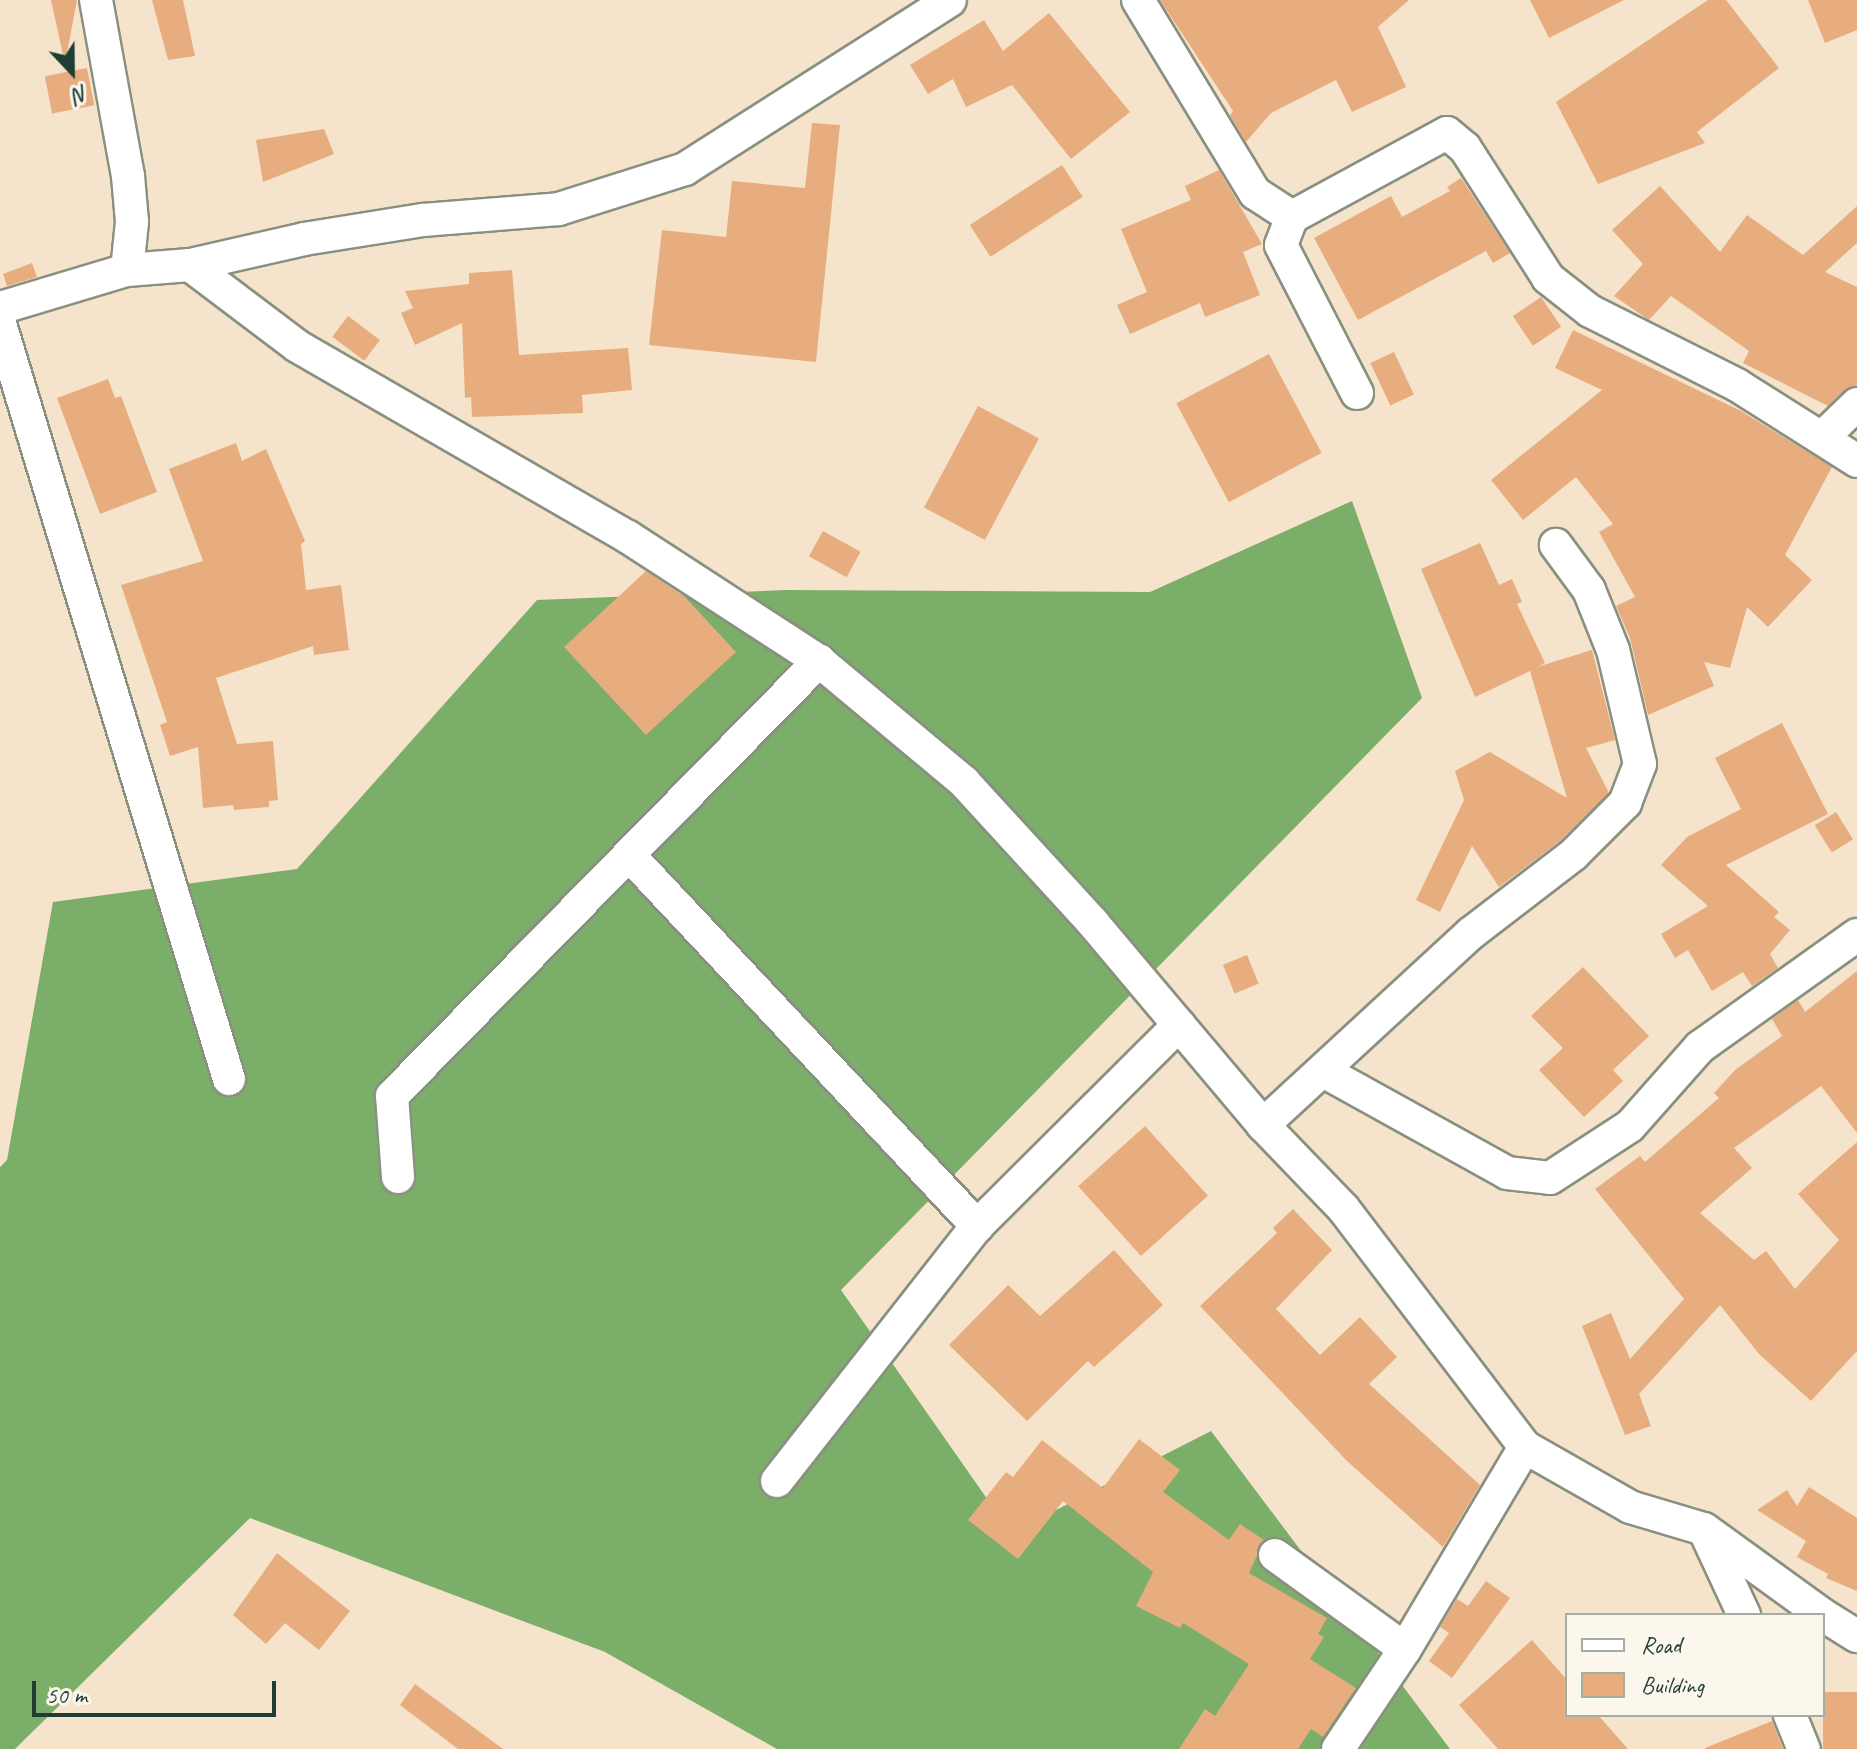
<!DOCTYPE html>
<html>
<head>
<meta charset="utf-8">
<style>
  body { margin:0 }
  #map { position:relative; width:1857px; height:1749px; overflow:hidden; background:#f5e4cb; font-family:Caveat,sans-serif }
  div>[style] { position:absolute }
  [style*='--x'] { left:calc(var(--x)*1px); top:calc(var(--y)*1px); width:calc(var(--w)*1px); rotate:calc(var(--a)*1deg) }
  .forest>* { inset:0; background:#7bae68 }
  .building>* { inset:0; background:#e7ad7f; transform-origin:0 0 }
  .roads { filter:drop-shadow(2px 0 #8a9080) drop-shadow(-2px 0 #8a9080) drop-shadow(0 2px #8a9080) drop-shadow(0 -2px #8a9080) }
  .minor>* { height:32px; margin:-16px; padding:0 16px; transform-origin:16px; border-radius:16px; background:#fff }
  span { translate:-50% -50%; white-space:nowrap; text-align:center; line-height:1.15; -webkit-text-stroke:8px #fbf7ec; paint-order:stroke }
  .legend { position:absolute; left:1565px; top:1613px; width:260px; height:104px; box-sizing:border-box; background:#fbf7ec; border:2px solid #a3ada2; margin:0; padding:10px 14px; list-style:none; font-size:24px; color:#1f3d34 }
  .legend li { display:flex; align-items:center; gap:16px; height:40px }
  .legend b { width:40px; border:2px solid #a3ada2 }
  .north { position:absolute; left:32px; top:32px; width:80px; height:80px; -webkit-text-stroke:6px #fbf7ec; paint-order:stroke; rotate:158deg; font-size:22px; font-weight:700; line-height:32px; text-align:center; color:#1f3d34 }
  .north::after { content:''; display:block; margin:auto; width:28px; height:36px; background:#1f3d34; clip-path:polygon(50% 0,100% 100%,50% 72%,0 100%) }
  .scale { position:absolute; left:32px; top:1681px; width:244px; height:36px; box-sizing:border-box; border:4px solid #1f3d34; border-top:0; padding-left:10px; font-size:24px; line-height:28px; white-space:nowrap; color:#1f3d34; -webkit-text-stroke:6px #fbf7ec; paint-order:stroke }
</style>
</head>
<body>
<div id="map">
  <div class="forest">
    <i style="clip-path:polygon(1352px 501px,1422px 698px,841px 1290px,1011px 1533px,1211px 1431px,1450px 1749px,777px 1749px,605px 1652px,250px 1518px,15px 1749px,0 1749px,0 1167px,7px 1160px,53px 902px,297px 869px,537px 600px,786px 590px,1150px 592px)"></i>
  </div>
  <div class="building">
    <i style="clip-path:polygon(51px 0,77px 0,65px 64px)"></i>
    <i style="clip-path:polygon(152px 0,183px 0,195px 56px,168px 60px)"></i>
    <i style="clip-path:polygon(1160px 0,1409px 0,1378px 27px,1406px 87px,1352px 112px,1336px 80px,1271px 113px,1246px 142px,1230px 115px,1233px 111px)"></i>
    <i style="clip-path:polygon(1530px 0,1624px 0,1549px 38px)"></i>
    <i style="clip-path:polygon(1708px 0,1726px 0,1779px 68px,1697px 132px,1705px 143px,1598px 184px,1556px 102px)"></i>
    <i style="clip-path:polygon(1808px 0,1857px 0,1857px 30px,1825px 43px)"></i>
    <i style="clip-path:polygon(1049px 13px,1130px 112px,1071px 159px,1012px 85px,966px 107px,953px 79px,928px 94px,910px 65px,984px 20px,1003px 51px)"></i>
    <i style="left:87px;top:68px;width:38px;height:43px;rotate:79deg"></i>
    <i style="clip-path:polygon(812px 123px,840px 125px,816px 362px,649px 345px,662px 230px,726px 237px,732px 181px,805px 188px)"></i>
    <i style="clip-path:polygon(324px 129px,334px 154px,263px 182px,256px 140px)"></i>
    <i style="left:1062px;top:165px;width:38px;height:110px;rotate:57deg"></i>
    <i style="clip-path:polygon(1219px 170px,1262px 244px,1243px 252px,1260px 295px,1205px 317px,1200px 303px,1130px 334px,1117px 305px,1147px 292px,1121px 229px,1191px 200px,1185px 186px)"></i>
    <i style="clip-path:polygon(1461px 178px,1510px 253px,1493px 263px,1486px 251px,1358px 320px,1314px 238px,1391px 196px,1402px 217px,1450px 191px,1447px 187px)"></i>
    <i style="clip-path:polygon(1660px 186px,1720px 252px,1747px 215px,1803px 255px,1857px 206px,1857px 243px,1825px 272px,1857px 287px,1857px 386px,1828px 406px,1743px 363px,1749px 351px,1671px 296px,1649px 320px,1614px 296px,1643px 264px,1612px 230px)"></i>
    <i style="clip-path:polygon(32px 263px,37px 277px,7px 286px,3px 274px)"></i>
    <i style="clip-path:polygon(512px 270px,519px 355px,628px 348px,632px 390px,582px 395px,583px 413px,472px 417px,471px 397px,465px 398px,462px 323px,415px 345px,401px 313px,413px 308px,405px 291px,469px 284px,469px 273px)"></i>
    <i style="left:1541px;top:297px;width:36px;height:34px;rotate:56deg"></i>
    <i style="left:348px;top:316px;width:40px;height:26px;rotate:37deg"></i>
    <i style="clip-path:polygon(1573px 330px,1741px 411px,1832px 467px,1785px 555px,1812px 580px,1768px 627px,1747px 607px,1730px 668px,1704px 662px,1714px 686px,1648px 715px,1630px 638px,1616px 606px,1635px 597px,1599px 532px,1613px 524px,1576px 477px,1523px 520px,1491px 480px,1602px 390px,1555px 368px)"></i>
    <i style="left:1394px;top:352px;width:47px;height:26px;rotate:65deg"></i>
    <i style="left:1269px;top:354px;width:112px;height:105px;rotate:62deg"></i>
    <i style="clip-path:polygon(108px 379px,115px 398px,121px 396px,157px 492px,100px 514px,57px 398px)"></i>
    <i style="left:978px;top:406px;width:69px;height:115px;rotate:28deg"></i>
    <i style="clip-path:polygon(236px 443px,242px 461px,266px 449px,305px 541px,301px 544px,306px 590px,341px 585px,349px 650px,314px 655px,313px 646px,216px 678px,237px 744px,273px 741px,278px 800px,269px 801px,269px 807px,234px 810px,233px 805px,203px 808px,198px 747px,170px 756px,160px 725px,167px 722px,121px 585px,203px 561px,169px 469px)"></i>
    <i style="left:823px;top:531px;width:43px;height:29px;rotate:29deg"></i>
    <i style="clip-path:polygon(1480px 543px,1499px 585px,1512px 579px,1522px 602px,1517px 604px,1545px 663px,1537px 667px,1592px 650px,1615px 740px,1586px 748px,1609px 793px,1560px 841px,1499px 887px,1472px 846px,1440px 912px,1416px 900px,1464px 800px,1455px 771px,1490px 752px,1567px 798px,1530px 671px,1475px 697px,1421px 569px)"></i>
    <i style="clip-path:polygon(646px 571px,684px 596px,736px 652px,646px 735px,564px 647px)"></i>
    <i style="clip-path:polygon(1782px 723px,1828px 814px,1726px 865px,1779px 912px,1774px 917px,1790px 930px,1770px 954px,1778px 968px,1752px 986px,1743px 972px,1712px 991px,1688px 950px,1675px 958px,1661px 934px,1708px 906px,1661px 865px,1687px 837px,1741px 809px,1715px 758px)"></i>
    <i style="left:1836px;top:812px;width:32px;height:25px;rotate:58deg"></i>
    <i style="left:1247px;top:955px;width:31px;height:26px;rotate:68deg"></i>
    <i style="clip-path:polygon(1583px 967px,1649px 1036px,1613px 1070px,1623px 1081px,1584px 1117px,1539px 1070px,1563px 1048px,1531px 1016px)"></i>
    <i style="clip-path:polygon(1857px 971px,1857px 1133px,1821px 1086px,1734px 1148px,1752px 1168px,1700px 1213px,1754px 1260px,1766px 1251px,1795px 1289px,1839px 1240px,1798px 1194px,1857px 1142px,1857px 1351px,1811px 1401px,1759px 1354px,1720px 1305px,1639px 1394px,1651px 1426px,1625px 1435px,1582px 1326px,1611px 1313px,1630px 1359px,1684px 1299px,1595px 1189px,1640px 1156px,1645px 1162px,1719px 1098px,1714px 1093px,1735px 1070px,1782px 1036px,1772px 1019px,1798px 1000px,1805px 1012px)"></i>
    <i style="left:1145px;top:1126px;width:94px;height:90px;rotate:48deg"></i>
    <i style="clip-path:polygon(1293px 1209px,1332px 1250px,1276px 1309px,1320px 1355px,1360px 1317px,1397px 1357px,1369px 1384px,1480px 1485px,1443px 1547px,1347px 1461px,1200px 1306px,1277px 1233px,1273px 1228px)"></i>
    <i style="clip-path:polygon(1114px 1250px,1163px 1305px,1094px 1367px,1088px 1361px,1027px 1421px,949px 1345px,1008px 1285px,1040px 1316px)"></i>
    <i style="clip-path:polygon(1139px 1439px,1180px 1470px,1163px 1492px,1229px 1540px,1240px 1524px,1264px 1540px,1249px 1573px,1327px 1618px,1318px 1634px,1324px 1637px,1310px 1659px,1356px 1688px,1323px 1737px,1311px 1729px,1298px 1749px,1179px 1749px,1205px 1709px,1215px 1716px,1249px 1664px,1183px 1623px,1180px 1628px,1136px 1606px,1153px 1572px,1063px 1501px,1018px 1559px,968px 1520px,1006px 1472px,1013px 1477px,1042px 1440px,1103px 1488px)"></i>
    <i style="clip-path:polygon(1809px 1487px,1857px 1518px,1857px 1591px,1826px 1578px,1828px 1574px,1797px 1557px,1806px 1541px,1757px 1510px,1787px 1490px,1797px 1506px)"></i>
    <i style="clip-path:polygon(277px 1553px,350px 1611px,319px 1650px,285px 1623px,266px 1644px,233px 1615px)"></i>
    <i style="clip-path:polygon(1486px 1581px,1510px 1598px,1452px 1678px,1429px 1661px,1449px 1633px,1440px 1627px,1457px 1599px,1468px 1606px)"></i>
    <i style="clip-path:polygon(1532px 1640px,1567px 1680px,1567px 1715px,1598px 1715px,1628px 1749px,1498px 1749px,1459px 1705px)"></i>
    <i style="clip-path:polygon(415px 1684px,503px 1749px,458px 1749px,400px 1705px)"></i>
    <i style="left:1857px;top:1692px;width:57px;height:34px;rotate:90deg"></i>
    <i style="clip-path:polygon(1772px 1721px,1783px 1749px,1706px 1749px,1705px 1748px)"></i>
  </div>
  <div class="roads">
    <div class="minor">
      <i style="--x:96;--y:0;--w:179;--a:79.7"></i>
      <i style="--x:128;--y:176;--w:46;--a:85"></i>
      <i style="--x:132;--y:222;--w:48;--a:95.9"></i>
      <i style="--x:1138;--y:0;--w:226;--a:58.8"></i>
      <i style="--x:1255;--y:193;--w:44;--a:33"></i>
      <i style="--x:190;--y:265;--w:117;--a:-12.8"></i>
      <i style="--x:304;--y:239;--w:121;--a:-9.1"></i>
      <i style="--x:423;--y:220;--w:136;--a:-4.6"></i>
      <i style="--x:559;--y:209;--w:132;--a:-17.6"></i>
      <i style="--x:685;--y:169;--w:314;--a:-32.5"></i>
      <i style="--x:0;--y:308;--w:133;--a:-16.7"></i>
      <i style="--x:127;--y:270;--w:63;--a:-4.5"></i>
      <i style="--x:190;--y:265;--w:134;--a:37.1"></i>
      <i style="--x:297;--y:346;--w:382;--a:30"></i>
      <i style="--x:628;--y:537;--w:228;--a:33"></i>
      <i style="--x:819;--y:661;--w:189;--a:39.8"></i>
      <i style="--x:964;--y:782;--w:191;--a:47.5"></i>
      <i style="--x:1093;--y:923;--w:264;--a:49.9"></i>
      <i style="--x:1263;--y:1125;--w:115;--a:46.1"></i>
      <i style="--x:1343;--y:1208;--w:300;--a:52.7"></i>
      <i style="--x:1525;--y:1447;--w:121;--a:29.7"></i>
      <i style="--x:1630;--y:1507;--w:77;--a:16.6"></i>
      <i style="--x:1704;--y:1529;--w:147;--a:35.9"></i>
      <i style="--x:0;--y:324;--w:789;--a:73.13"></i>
      <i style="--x:1357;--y:393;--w:166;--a:-117.2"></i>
      <i style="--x:1281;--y:245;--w:30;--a:-69"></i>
      <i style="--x:1292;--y:217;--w:176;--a:-28.5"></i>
      <i style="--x:1447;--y:133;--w:23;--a:40"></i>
      <i style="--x:1465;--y:148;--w:154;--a:57.4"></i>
      <i style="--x:1548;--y:278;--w:53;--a:38.2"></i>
      <i style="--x:1590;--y:311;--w:165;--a:26.7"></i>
      <i style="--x:1737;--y:385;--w:142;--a:32.3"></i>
      <i style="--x:1824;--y:436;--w:46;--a:-44.1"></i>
      <i style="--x:629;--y:855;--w:509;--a:46.83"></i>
      <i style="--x:1325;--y:1072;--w:208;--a:29"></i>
      <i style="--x:1507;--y:1173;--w:43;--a:6.6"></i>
      <i style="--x:1550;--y:1178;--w:95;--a:-33"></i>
      <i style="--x:1630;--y:1126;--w:106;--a:-48.5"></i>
      <i style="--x:1700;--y:1047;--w:193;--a:-35.5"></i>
      <i style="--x:1263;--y:1125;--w:282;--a:-42.7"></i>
      <i style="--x:1470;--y:934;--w:130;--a:-37.5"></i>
      <i style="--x:1573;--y:855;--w:74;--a:-45"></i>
      <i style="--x:1625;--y:803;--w:42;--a:-69"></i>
      <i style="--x:1640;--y:764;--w:117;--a:-103.3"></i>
      <i style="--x:1613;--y:650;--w:65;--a:-111.8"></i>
      <i style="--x:1589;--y:590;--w:56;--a:-126.3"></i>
      <i style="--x:398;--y:1177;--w:81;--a:-94.2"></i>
      <i style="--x:392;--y:1096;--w:610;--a:-45.53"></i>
      <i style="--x:777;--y:1481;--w:324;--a:-51.9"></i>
      <i style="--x:977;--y:1226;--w:285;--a:-44.9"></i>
      <i style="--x:1705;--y:1531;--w:93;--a:65.1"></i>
      <i style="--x:1275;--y:1555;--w:160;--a:35.9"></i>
      <i style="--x:1823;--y:1615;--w:40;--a:32"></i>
      <i style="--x:1790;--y:1715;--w:37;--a:68"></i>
      <i style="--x:1338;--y:1749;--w:120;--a:-56.2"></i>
      <i style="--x:1405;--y:1649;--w:235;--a:-59.3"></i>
    </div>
  </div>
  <ul class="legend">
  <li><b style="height:10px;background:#fff"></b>Road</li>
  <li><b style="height:22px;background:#e7ad7f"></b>Building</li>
  </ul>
  <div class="north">N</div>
  <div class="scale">50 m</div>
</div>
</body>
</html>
